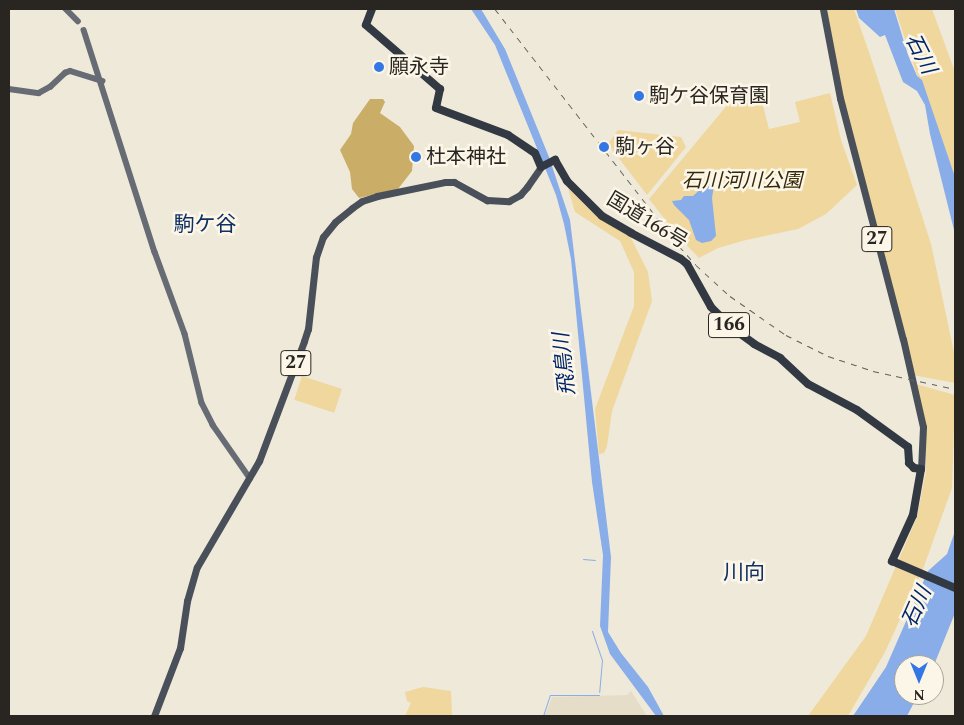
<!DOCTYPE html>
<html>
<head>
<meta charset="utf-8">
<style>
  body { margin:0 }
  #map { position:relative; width:964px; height:725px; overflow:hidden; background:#efe9da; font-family:Spectral,"Noto Sans JP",serif }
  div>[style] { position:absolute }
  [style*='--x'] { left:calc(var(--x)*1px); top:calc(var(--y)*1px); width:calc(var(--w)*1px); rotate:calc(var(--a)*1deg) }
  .built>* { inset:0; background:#e6ddc9 }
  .green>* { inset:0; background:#efd79d; transform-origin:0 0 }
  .forest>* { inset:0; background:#caae68 }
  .water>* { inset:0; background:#88ade8 }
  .stream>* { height:1px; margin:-0.5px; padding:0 0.5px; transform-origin:0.5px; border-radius:0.5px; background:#88ade8 }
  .secondary>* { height:5.5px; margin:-2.75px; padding:0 2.75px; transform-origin:2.75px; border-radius:2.75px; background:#676c74 }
  .primary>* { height:7px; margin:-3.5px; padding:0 3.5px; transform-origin:3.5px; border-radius:3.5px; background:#4a5059 }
  .highway>* { height:8px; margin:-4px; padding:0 4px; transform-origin:4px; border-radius:4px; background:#323943 }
  .rail>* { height:1px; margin-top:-0.5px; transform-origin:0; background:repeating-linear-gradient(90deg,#646058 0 6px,transparent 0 12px) }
  .dots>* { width:14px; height:14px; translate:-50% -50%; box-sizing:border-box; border:2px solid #fcf6e8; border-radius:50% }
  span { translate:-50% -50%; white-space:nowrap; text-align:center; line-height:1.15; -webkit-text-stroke:5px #fcf6e8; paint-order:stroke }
  .shield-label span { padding:1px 4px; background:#fcf6e8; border:1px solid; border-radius:4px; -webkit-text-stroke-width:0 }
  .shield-label { font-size:19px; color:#292621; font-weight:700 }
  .poi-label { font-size:20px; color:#292621 }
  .left { translate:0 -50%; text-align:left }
  .park-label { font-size:20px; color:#342808; font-style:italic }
  .street-label { font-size:20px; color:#292621 }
  .water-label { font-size:21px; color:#002769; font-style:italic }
  .neighbourhood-label { font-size:21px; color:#103064 }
  .frame { position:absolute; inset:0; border:10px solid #292621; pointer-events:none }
  .north { position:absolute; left:894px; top:655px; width:50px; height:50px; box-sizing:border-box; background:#fcf6e8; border:1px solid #a8a398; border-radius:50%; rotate:180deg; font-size:14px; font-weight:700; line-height:20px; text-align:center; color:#292621 }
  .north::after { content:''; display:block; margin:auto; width:18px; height:22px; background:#3377e4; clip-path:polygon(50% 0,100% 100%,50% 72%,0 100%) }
</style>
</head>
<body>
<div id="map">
  <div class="built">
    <i style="clip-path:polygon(631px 691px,647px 716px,545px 716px,552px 697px,627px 695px)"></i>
  </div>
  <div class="green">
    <i style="clip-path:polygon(827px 9px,854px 9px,873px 64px,931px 244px,955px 357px,955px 383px,913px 375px,839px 84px)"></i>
    <i style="clip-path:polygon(895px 9px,932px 9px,955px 72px,955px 188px)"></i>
    <i style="clip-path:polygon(830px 93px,841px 140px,857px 185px,826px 214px,798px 229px,746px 240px,718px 248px,699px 258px,678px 236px,649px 199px,734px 97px,762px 102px,769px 129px,800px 122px,795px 102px)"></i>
    <i style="clip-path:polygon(618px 130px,681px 137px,686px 147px,647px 195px,608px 144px)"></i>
    <i style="clip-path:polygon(568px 188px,591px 211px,630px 236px,648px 272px,652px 301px,612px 411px,607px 446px,604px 453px,599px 454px,595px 409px,634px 306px,634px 272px,620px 241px,575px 212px)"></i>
    <i style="left:302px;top:376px;width:42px;height:25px;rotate:18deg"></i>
    <i style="clip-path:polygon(916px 384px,955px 395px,952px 488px,923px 569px,885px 652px,848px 716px,808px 716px,866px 636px,917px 517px,926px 471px,926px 426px)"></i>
    <i style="clip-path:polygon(423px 687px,451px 691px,452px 716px,405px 716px,411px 703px,407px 701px,405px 692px)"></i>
  </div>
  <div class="forest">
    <i style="clip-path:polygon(370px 99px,383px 99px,385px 102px,380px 113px,400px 127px,414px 146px,412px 171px,398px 189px,359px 198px,352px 189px,350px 172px,340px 150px,351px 134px,353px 123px)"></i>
  </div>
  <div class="water">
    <i style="clip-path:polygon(471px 9px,481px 9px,505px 49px,549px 157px,570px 220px,611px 557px,608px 632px,621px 653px,648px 687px,664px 716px,656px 716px,610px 654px,600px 626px,603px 555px,592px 482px,571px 259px,564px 224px,556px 195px,495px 45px)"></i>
    <i style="clip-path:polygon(856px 9px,894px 9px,908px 55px,917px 76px,922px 80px,955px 177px,955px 234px,930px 134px,925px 105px,917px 91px,903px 82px,885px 35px,880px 37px,859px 18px)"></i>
    <i style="clip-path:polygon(708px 182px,712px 181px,714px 185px,712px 198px,716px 236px,711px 241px,702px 243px,696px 240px,689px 220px,674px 205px,672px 201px,681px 200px,684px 196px,693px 196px)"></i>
    <i style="clip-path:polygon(955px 531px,955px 613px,934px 665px,904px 665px,904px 695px,918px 695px,907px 716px,853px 716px,886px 667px,928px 571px,947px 554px)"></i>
  </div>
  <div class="stream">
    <i style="--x:583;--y:559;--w:12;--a:5"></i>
    <i style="--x:592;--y:631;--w:31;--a:71"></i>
    <i style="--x:602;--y:660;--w:32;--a:95"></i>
    <i style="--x:543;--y:716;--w:22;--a:-72"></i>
    <i style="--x:550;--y:695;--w:49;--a:0"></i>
  </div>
  <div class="secondary">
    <i style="--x:66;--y:9;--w:17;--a:45"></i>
    <i style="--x:84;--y:30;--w:233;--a:72.3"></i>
    <i style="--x:155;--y:252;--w:87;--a:69.9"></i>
    <i style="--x:185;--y:334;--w:71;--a:76.2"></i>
    <i style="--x:202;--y:403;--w:25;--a:63"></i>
    <i style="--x:213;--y:425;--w:65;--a:55.1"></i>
    <i style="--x:9;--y:89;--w:30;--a:8"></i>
    <i style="--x:39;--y:93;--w:13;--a:-29"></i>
    <i style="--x:50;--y:87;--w:21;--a:-43"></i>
    <i style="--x:65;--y:73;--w:5;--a:-22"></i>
    <i style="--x:70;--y:71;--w:34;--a:17"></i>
  </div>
  <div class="primary">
    <i style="--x:823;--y:9;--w:91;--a:79.2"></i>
    <i style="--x:840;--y:98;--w:249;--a:75.4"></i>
    <i style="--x:903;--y:339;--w:90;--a:77.2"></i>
    <i style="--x:923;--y:427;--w:42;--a:92.7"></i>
    <i style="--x:154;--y:716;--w:73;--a:-69.1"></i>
    <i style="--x:180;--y:648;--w:48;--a:-81.5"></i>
    <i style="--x:187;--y:601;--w:35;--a:-74"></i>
    <i style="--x:197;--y:567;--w:123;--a:-59.7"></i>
    <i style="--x:259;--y:461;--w:128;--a:-69.4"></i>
    <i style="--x:304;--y:341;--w:13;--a:-72"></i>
    <i style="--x:308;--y:329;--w:72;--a:-83.7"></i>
    <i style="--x:316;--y:257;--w:21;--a:-71"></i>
    <i style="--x:323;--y:237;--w:19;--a:-51"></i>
    <i style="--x:335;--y:222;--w:22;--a:-39"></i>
    <i style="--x:352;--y:208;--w:12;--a:-35"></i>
    <i style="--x:362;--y:201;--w:16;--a:-18"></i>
    <i style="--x:377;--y:196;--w:69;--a:-11.6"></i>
    <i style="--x:445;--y:182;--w:9;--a:0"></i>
    <i style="--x:454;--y:182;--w:38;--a:29"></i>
    <i style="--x:487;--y:200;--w:22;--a:3"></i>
    <i style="--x:509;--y:201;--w:13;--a:-29"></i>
    <i style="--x:520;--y:195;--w:11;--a:-49"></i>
    <i style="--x:527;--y:187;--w:24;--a:-55"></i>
  </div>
  <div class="highway">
    <i style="--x:372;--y:9;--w:17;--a:111"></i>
    <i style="--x:366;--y:25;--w:98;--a:40.9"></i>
    <i style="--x:440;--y:89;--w:19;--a:102"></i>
    <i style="--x:436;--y:108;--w:77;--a:20.6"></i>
    <i style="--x:508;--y:135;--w:32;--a:34"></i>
    <i style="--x:535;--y:153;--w:15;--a:67"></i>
    <i style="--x:541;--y:167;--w:16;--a:-27"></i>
    <i style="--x:555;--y:160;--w:24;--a:60"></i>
    <i style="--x:567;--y:181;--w:49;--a:45"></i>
    <i style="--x:602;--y:216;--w:34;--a:30"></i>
    <i style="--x:631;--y:233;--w:56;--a:27.5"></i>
    <i style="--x:681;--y:259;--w:8;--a:40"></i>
    <i style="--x:687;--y:264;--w:49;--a:60.8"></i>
    <i style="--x:711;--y:307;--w:28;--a:45"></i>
    <i style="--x:731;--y:327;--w:29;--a:36"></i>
    <i style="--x:754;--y:344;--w:30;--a:28"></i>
    <i style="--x:780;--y:358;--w:38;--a:43"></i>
    <i style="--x:808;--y:384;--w:55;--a:28"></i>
    <i style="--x:857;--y:410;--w:63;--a:36"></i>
    <i style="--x:908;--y:447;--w:16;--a:86"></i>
    <i style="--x:909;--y:463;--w:7;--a:45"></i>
    <i style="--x:914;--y:468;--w:7;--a:8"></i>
    <i style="--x:921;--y:469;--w:47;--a:99.9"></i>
    <i style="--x:913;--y:515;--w:51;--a:114.5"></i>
    <i style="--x:892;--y:561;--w:69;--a:23.2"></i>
  </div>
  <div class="rail">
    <i style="--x:495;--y:9;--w:300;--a:52.2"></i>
    <i style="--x:679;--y:246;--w:25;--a:48"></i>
    <i style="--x:696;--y:265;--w:46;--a:42.4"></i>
    <i style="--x:730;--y:296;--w:68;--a:34.9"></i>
    <i style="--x:786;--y:335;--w:47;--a:26.6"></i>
    <i style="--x:828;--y:356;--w:47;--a:18.4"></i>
    <i style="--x:873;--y:371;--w:84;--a:12.4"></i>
  </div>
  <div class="dots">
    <i style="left:379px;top:67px;background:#3377e4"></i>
    <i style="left:639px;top:96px;background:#3377e4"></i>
    <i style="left:604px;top:147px;background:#3377e4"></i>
    <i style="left:416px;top:157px;background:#3377e4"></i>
  </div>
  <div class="shield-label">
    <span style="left:877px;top:239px">27</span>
    <span style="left:729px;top:325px">166</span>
    <span style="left:296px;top:363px">27</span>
  </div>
  <div class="poi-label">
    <span class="left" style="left:389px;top:67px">願永寺</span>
    <span class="left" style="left:649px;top:96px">駒ケ谷保育園</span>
    <span class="left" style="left:615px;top:147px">駒ヶ谷</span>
    <span class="left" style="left:426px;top:157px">杜本神社</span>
  </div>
  <div class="park-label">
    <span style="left:742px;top:181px">石川河川公園</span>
  </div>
  <div class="street-label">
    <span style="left:647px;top:221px;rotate:31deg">国道166号</span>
  </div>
  <div class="water-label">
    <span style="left:920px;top:54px;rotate:63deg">石川</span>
    <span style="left:565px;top:364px;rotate:-96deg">飛鳥川</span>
    <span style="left:917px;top:607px;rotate:-66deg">石川</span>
  </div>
  <div class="neighbourhood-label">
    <span style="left:205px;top:225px">駒ケ谷</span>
    <span style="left:744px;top:573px">川向</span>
  </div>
  <div class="frame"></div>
  <div class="north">N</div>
</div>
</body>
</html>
